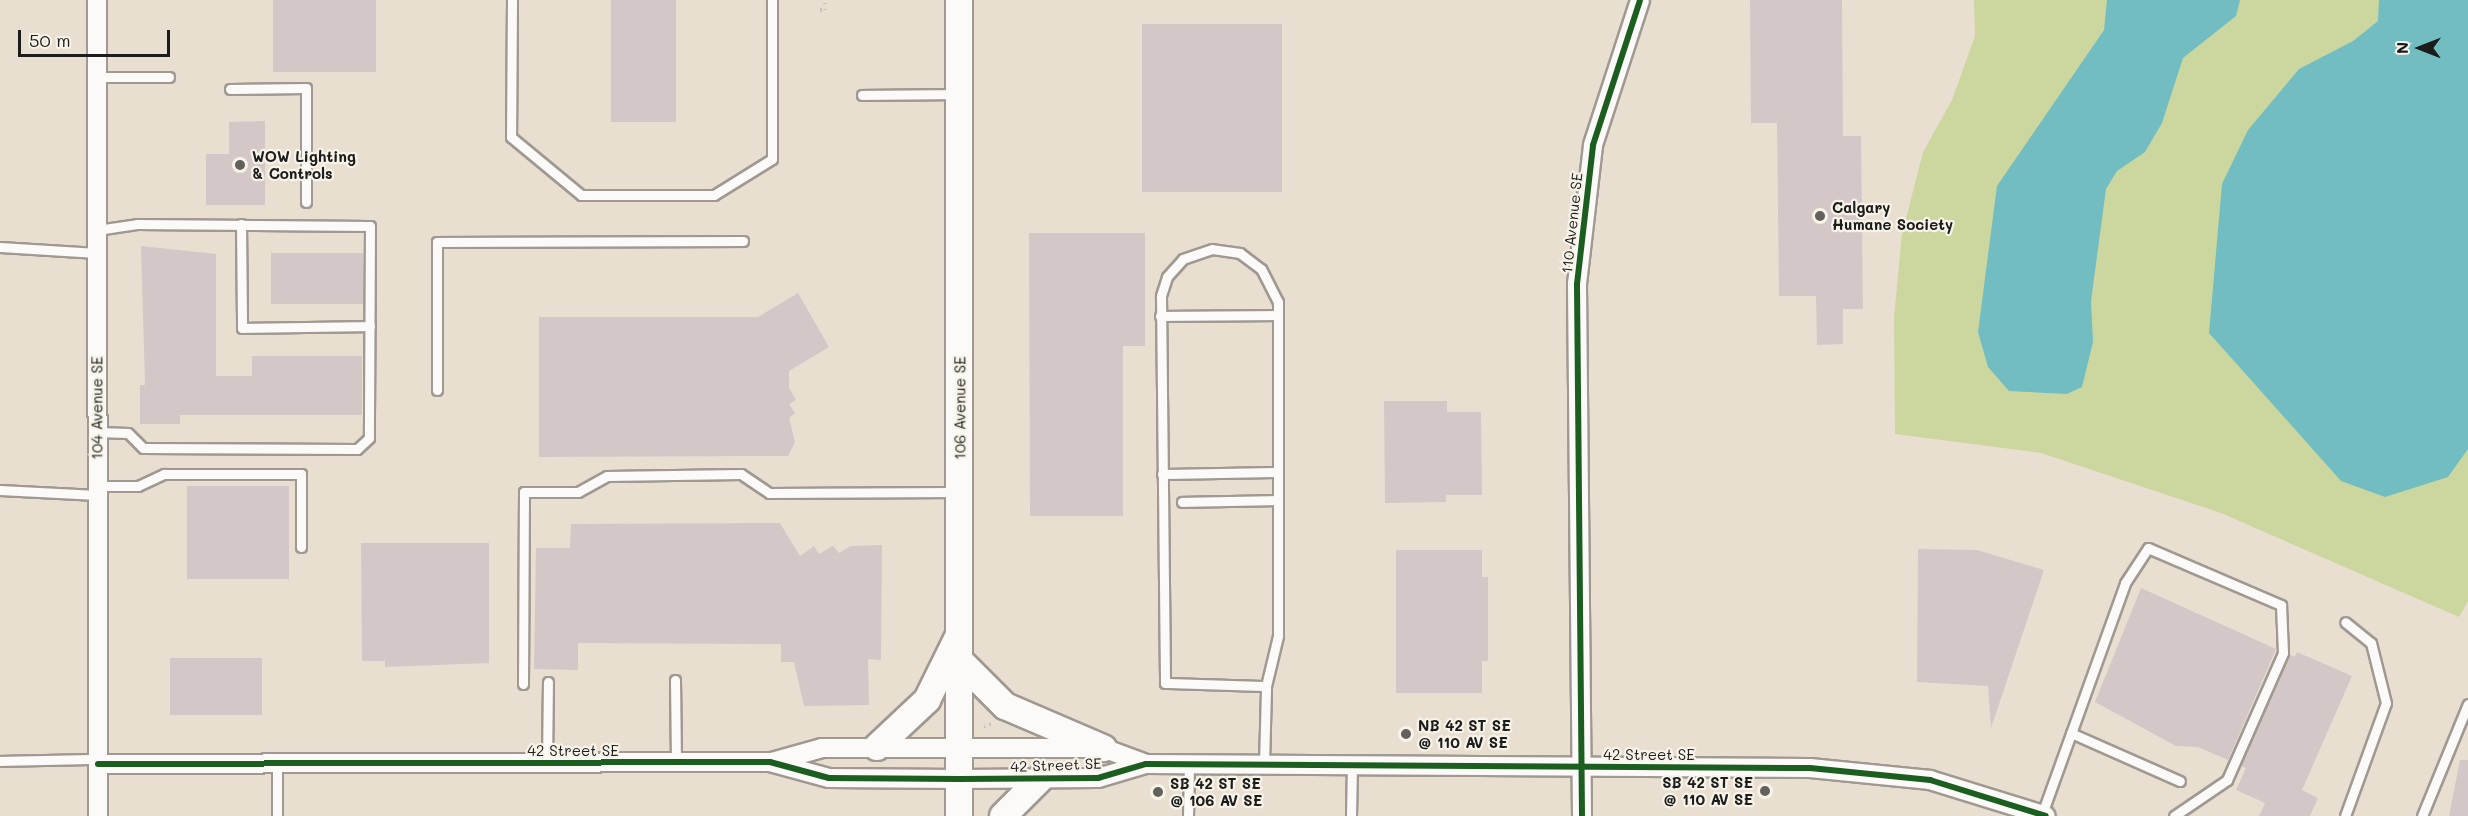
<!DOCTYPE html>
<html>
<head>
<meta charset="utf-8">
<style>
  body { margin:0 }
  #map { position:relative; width:2468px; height:816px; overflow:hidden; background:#e9dfd1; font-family:Mali,sans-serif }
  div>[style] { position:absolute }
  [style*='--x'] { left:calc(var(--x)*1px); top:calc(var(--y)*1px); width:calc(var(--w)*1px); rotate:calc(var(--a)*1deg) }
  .green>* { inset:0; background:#ccd79f }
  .water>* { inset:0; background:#71bdc1 }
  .building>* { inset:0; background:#d4c7c7; transform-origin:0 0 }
  .path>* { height:4px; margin-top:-2px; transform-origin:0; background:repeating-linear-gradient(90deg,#c6c4c1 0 1.5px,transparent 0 6px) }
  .roads { filter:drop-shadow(2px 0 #9f9991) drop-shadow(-2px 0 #9f9991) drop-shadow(0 2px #9f9991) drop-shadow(0 -2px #9f9991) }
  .lane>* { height:9px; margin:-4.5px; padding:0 4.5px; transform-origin:4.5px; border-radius:4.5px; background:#fcfaf8 }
  .street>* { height:18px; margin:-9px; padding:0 9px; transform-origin:9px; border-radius:9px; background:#fcfaf8 }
  .secondary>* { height:26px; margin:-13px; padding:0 13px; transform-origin:13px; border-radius:13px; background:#fcfaf8 }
  .cycleway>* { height:6px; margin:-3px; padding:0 3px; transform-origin:3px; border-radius:3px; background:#1b5e20 }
  .dots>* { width:16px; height:16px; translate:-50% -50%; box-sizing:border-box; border:3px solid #f7f3e8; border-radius:50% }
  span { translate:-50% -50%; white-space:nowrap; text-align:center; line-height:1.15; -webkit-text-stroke:4.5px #f7f3e8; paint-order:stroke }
  .poi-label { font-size:15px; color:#1c1c1c; font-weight:700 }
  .left { translate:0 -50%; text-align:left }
  .right { translate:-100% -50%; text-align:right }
  .street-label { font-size:15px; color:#1c1c1c }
  .north { position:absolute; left:2390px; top:18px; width:60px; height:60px; -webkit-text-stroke:4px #f7f3e8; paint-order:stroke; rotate:270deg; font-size:16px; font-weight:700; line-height:24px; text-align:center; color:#1c1c1c }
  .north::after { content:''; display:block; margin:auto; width:21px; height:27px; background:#1c1c1c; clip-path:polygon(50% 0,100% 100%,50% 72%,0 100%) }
  .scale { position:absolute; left:18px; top:30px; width:152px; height:27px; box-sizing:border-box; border:3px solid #1c1c1c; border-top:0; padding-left:8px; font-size:18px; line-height:21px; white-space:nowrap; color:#1c1c1c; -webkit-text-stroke:4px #f7f3e8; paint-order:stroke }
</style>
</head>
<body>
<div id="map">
  <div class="green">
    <i style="clip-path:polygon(1974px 0,2468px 0,2468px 601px,2459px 617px,2221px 513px,2041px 453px,1895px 434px,1894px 317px,1902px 234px,1923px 152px,1952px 100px,1975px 36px)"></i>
  </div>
  <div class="water">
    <i style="clip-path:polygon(2107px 0,2240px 0,2236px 16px,2183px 58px,2162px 123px,2145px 152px,2117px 171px,2106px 189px,2091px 301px,2093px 342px,2082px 387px,2067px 394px,2009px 391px,1988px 367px,1978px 332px,1997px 186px,2104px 30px)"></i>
    <i style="clip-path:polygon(2379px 0,2468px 0,2468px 449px,2448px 477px,2385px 497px,2341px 481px,2209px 333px,2222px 184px,2248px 130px,2299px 69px,2353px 41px,2378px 21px)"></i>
  </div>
  <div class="building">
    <i style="left:273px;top:0;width:103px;height:72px"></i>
    <i style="left:611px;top:0;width:65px;height:122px"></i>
    <i style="clip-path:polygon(1750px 0,1842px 0,1843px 136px,1861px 136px,1863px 309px,1843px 309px,1843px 344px,1817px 345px,1816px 296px,1779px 296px,1777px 123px,1751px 123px)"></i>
    <i style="left:1282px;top:24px;width:168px;height:140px;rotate:90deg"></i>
    <i style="clip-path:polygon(265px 121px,265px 205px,206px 205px,206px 154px,229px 154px,229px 122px)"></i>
    <i style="clip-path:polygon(1029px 233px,1145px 233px,1145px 346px,1123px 346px,1123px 516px,1030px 516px)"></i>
    <i style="clip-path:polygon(141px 246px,216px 254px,216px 376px,252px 376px,252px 356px,362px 356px,362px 415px,180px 415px,180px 424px,140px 424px,140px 385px,145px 385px)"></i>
    <i style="left:271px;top:253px;width:92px;height:51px"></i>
    <i style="clip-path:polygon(798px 293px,829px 347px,789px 371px,789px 388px,796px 400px,789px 404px,795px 413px,789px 418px,795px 442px,788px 456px,539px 457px,539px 317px,758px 317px)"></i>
    <i style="clip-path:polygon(1384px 401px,1447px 401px,1447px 412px,1481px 412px,1482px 495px,1446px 495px,1446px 502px,1385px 503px)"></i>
    <i style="left:187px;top:486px;width:102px;height:93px"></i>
    <i style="clip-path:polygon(780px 523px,800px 556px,814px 546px,819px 554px,833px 546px,839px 553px,851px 546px,882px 545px,881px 660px,868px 659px,869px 705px,804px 706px,794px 662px,781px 662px,781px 644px,578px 643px,578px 670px,534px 669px,536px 548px,570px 548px,571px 524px)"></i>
    <i style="clip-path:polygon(361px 543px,489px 543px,489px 663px,385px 667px,385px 661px,362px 661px)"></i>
    <i style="clip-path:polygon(1918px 549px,1977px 550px,2044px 570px,1991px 728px,1988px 686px,1917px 682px)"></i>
    <i style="clip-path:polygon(1396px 550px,1482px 550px,1482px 577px,1488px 577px,1488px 661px,1482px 661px,1482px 693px,1396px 693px)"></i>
    <i style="clip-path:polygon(2141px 588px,2276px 649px,2228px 760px,2198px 747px,2176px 746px,2095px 702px)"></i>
    <i style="clip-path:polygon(2297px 652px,2352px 676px,2302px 790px,2318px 798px,2310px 816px,2259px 816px,2265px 803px,2236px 790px,2246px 768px,2241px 766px,2289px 654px,2295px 657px)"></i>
    <i style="left:262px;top:658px;width:57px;height:92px;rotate:90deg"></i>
    <i style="clip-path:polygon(2460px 760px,2468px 760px,2468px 816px,2449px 816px)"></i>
  </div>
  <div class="path">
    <i style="--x:820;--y:10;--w:5;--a:0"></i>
    <i style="--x:825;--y:10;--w:10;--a:-90"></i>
    <i style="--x:984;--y:727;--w:11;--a:-22"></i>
  </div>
  <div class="roads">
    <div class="lane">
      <i style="--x:512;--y:0;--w:137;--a:90.4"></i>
      <i style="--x:511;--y:137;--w:91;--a:39.6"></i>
      <i style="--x:581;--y:195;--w:133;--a:0"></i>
      <i style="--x:714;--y:195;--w:68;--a:-31.8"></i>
      <i style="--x:772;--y:159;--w:159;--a:-90"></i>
      <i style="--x:97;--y:77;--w:72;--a:0"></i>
      <i style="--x:230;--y:89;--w:76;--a:-0.8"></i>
      <i style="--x:306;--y:88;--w:114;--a:90"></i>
      <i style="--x:862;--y:95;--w:95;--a:-0.6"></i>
      <i style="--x:241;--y:224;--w:104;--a:89.4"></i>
      <i style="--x:242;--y:328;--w:128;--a:-0.9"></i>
      <i style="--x:97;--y:230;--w:40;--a:-8.5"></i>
      <i style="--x:137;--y:224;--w:233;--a:0.5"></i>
      <i style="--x:370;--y:226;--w:212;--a:90.3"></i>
      <i style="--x:369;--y:438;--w:16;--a:137"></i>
      <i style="--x:357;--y:449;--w:214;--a:-179.7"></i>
      <i style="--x:143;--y:448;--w:21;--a:-135"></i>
      <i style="--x:128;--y:433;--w:31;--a:-178"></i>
      <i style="--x:0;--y:247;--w:97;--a:3.5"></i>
      <i style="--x:1160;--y:316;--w:118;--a:-0.5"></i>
      <i style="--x:437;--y:390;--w:148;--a:-90"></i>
      <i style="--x:437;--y:242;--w:306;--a:-0.2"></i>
      <i style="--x:1162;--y:474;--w:113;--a:-1"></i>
      <i style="--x:97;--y:486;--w:41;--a:0"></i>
      <i style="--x:138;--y:486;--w:29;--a:-25"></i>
      <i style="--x:164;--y:474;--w:137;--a:0"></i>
      <i style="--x:301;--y:474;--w:73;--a:90"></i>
      <i style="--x:0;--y:490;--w:97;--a:3"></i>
      <i style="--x:1182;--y:502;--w:94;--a:-1.2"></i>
      <i style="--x:675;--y:680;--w:82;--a:89.3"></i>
      <i style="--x:523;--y:684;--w:192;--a:-89.7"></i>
      <i style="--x:524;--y:492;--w:54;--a:0"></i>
      <i style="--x:578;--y:492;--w:33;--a:-29"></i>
      <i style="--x:607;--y:476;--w:134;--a:-0.9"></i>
      <i style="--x:741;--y:474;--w:34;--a:34"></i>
      <i style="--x:769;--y:493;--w:187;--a:-0.3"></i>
      <i style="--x:2071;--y:733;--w:119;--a:23.8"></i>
      <i style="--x:0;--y:761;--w:98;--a:-1.2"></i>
      <i style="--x:277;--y:763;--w:53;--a:90"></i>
      <i style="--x:547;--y:763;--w:81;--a:-89.3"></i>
      <i style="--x:1264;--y:765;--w:79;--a:-88.5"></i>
      <i style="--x:1266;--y:686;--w:51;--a:-76.5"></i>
      <i style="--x:1278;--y:636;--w:334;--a:-90"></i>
      <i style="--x:1278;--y:302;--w:37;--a:-117"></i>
      <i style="--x:1261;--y:269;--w:26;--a:-143"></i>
      <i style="--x:1240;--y:253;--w:28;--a:-172"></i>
      <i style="--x:1212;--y:249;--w:31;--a:161"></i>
      <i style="--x:1183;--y:259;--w:24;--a:132"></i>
      <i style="--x:1167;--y:277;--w:20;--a:108"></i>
      <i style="--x:1161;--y:296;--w:387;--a:89.4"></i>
      <i style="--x:1165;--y:683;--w:101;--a:1.7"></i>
      <i style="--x:2042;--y:814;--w:245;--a:-70.2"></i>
      <i style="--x:2125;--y:583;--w:42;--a:-56.7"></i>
      <i style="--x:2148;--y:548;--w:145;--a:23.2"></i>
      <i style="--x:2281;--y:605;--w:48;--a:87.6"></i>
      <i style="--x:2283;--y:653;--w:139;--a:113.8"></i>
      <i style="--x:2227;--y:780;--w:64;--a:145.8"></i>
      <i style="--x:1188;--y:816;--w:52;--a:-88.9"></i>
      <i style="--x:1351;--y:816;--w:51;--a:-88.9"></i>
      <i style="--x:2345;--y:816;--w:120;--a:-70.1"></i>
      <i style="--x:2386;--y:703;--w:62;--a:-104"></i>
      <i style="--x:2371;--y:643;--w:33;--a:-141"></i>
      <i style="--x:2422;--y:816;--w:121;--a:-67.7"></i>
    </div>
    <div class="street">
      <i style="--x:97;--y:0;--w:816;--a:89.93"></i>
      <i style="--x:772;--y:762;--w:52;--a:-15.6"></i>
      <i style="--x:822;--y:748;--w:281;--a:0"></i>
      <i style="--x:1103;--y:748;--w:46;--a:20.4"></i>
      <i style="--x:98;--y:764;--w:672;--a:-0.17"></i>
      <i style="--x:770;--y:762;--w:61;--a:15.2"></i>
      <i style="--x:829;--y:778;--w:130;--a:0.4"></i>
      <i style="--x:959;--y:779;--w:139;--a:-0.4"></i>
      <i style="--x:1098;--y:778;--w:50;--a:-16.3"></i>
      <i style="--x:1146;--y:764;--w:664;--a:0.35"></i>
      <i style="--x:1810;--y:768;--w:121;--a:5.7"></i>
      <i style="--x:1930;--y:780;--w:121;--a:17.2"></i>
      <i style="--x:1582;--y:816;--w:532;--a:-90.54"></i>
      <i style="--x:1577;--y:284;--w:140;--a:-83.4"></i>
      <i style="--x:1593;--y:145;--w:152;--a:-72"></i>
    </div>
    <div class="secondary">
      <i style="--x:959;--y:0;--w:816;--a:90"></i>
      <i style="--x:960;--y:661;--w:64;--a:45"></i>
      <i style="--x:1005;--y:706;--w:107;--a:23.2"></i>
      <i style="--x:877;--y:747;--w:69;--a:-43.2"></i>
      <i style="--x:927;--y:700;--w:68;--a:-63.8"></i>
      <i style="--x:1003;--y:816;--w:52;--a:-45"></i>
    </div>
  </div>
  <div class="cycleway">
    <i style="--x:98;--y:764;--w:672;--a:-0.17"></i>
    <i style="--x:770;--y:762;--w:61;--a:15.2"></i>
    <i style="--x:829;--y:778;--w:130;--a:0.4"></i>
    <i style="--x:959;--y:779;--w:139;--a:-0.4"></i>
    <i style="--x:1098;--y:778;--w:50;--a:-16.3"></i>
    <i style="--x:1146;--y:764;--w:664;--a:0.35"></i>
    <i style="--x:1810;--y:768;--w:121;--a:5.7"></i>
    <i style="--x:1930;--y:780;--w:121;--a:17.2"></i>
    <i style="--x:1582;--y:816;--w:532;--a:-90.54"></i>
    <i style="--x:1577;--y:284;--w:140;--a:-83.4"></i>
    <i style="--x:1593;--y:145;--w:152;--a:-72"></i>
  </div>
  <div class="dots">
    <i style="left:240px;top:165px;background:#64605b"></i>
    <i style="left:1820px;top:216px;background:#64605b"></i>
    <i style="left:1406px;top:734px;background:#64605b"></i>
    <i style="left:1765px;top:791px;background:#64605b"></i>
    <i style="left:1158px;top:792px;background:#64605b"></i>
  </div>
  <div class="poi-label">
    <span class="left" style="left:252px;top:165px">WOW Lighting<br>&amp; Controls</span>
    <span class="left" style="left:1832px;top:216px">Calgary<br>Humane Society</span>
    <span class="left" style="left:1418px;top:734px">NB 42 ST SE<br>@ 110 AV SE</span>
    <span class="right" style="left:1753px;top:791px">SB 42 ST SE<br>@ 110 AV SE</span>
    <span class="left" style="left:1170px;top:792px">SB 42 ST SE<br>@ 106 AV SE</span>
  </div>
  <div class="street-label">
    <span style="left:1572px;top:223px;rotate:-84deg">110 Avenue SE</span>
    <span style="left:97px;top:408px;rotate:-90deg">104 Avenue SE</span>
    <span style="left:960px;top:408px;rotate:-90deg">106 Avenue SE</span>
    <span style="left:573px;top:751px">42 Street SE</span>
    <span style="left:1649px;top:755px">42 Street SE</span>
    <span style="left:1056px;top:765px;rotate:-2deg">42 Street SE</span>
  </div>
  <div class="north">N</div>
  <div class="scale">50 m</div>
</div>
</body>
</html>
